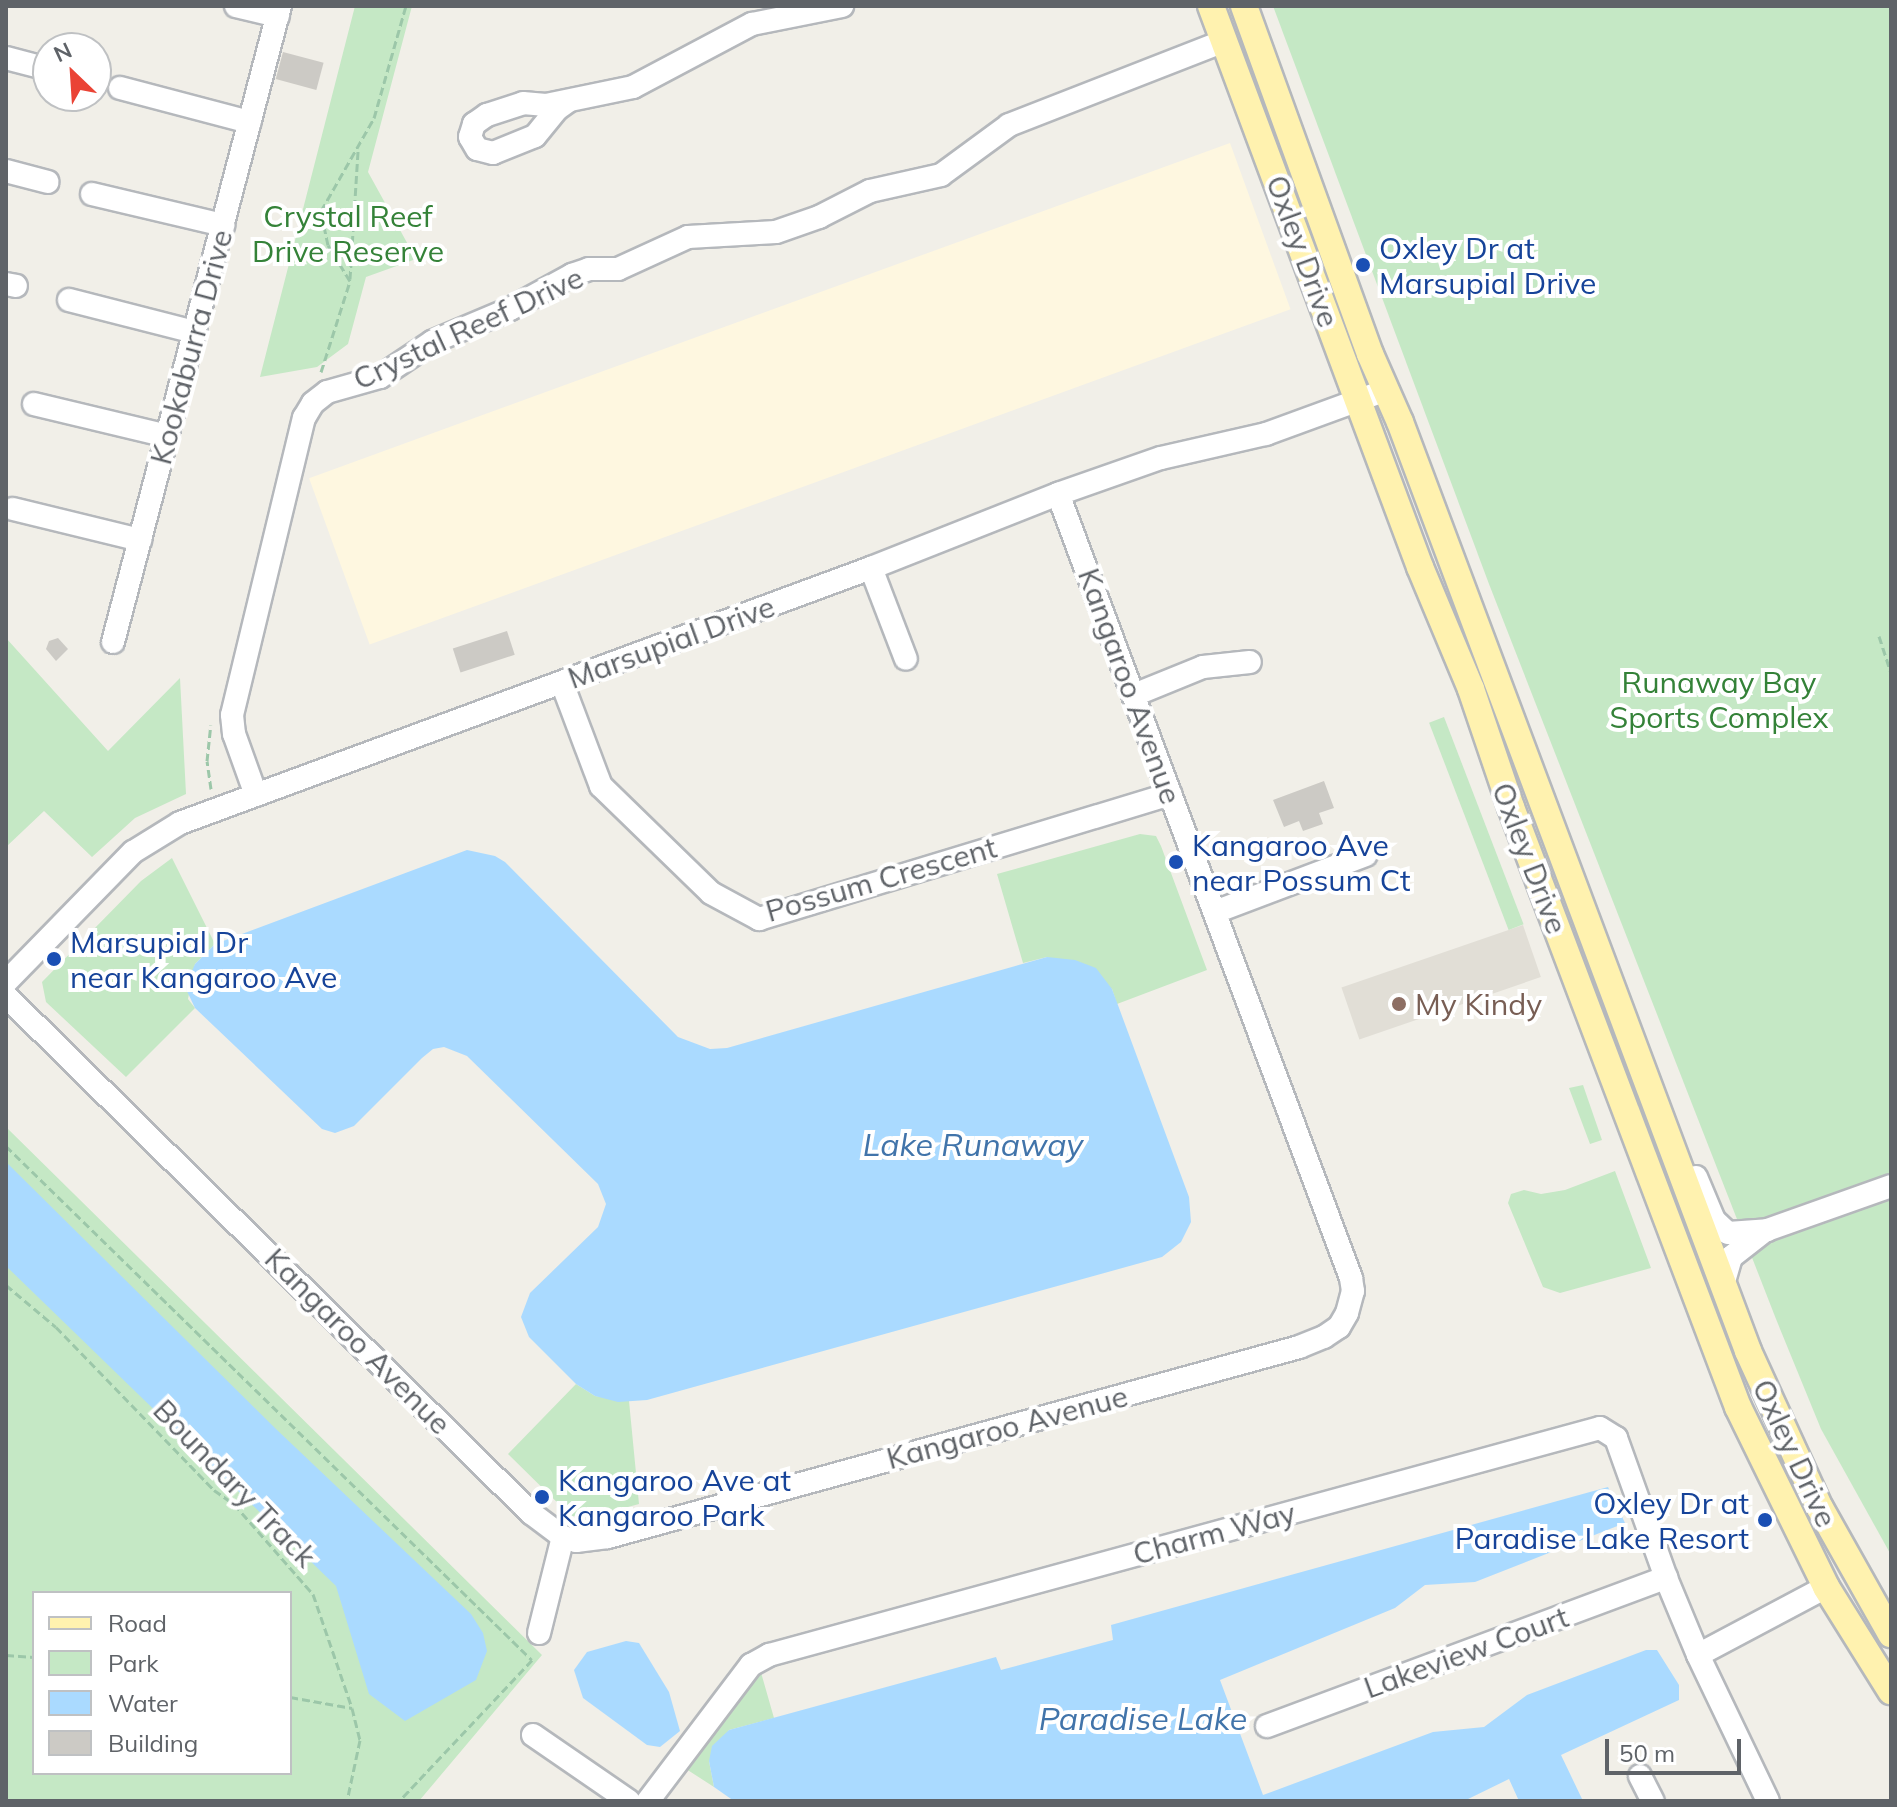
<!DOCTYPE html>
<html>
<head>
<meta charset="utf-8">
<style>
  body { margin:0 }
  #map { position:relative; width:1897px; height:1807px; overflow:hidden; background:#f1efe8; font-family:Mulish,sans-serif }
  div>[style] { position:absolute }
  [style*='--x'] { left:calc(var(--x)*1px); top:calc(var(--y)*1px); width:calc(var(--w)*1px); rotate:calc(var(--a)*1deg) }
  .commercial>* { inset:0; background:#fef7e0; transform-origin:0 0 }
  .education>* { inset:0; background:#e1ded6; transform-origin:0 0 }
  .green>* { inset:0; background:#c5e8c5; transform-origin:0 0 }
  .water>* { inset:0; background:#aadaff }
  .building>* { inset:0; background:#cccac5; transform-origin:0 0 }
  .path>* { height:3px; margin-top:-1.5px; transform-origin:0; background:repeating-linear-gradient(90deg,#9cc7a9 0 8px,transparent 0 12px) }
  .roads { filter:drop-shadow(2px 0 #b5b8bc) drop-shadow(-2px 0 #b5b8bc) drop-shadow(0 2px #b5b8bc) drop-shadow(0 -2px #b5b8bc) }
  .minor>* { height:22px; margin:-11px; padding:0 11px; transform-origin:11px; border-radius:11px; background:#fff }
  .major>* { height:26px; margin:-13px; padding:0 13px; transform-origin:13px; border-radius:13px; background:#fff2af }
  .dots>* { width:22px; height:22px; translate:-50% -50%; box-sizing:border-box; border:4px solid #fff; border-radius:50% }
  span { translate:-50% -50%; white-space:nowrap; text-align:center; line-height:1.15; -webkit-text-stroke:8px #fff; paint-order:stroke }
  .park-label { font-size:30px; color:#348238 }
  .transit-label { font-size:30px; color:#164399 }
  .left { translate:0 -50%; text-align:left }
  .right { translate:-100% -50%; text-align:right }
  .street-label { font-size:30px; color:#5f6368 }
  .education-label { font-size:30px; color:#785e54 }
  .water-label { font-size:32px; color:#4174aa; font-style:italic }
  .frame { position:absolute; inset:0; border:8px solid #5f6368; pointer-events:none }
  .legend { position:absolute; left:32px; top:1591px; width:260px; height:184px; box-sizing:border-box; background:#fff; border:2px solid #bfc1c3; margin:0; padding:10px 14px; list-style:none; font-size:24px; color:#5f6368 }
  .legend li { display:flex; align-items:center; gap:16px; height:40px }
  .legend b { width:40px; border:2px solid #bfc1c3 }
  .north { position:absolute; left:32px; top:32px; width:80px; height:80px; box-sizing:border-box; background:#fff; border:2px solid #bfc1c3; border-radius:50%; rotate:335deg; font-size:22px; font-weight:700; line-height:32px; text-align:center; color:#5f6368 }
  .north::after { content:''; display:block; margin:auto; width:28px; height:36px; background:#ea4335; clip-path:polygon(50% 0,100% 100%,50% 72%,0 100%) }
  .scale { position:absolute; left:1605px; top:1739px; width:136px; height:36px; box-sizing:border-box; border:4px solid #5f6368; border-top:0; padding-left:10px; font-size:24px; line-height:28px; white-space:nowrap; color:#5f6368; -webkit-text-stroke:6px #fff; paint-order:stroke }
</style>
</head>
<body>
<div id="map">
  <div class="commercial">
    <i style="left:1230px;top:143px;width:177px;height:980px;rotate:70deg"></i>
  </div>
  <div class="education">
    <i style="left:1523px;top:925px;width:55px;height:192px;rotate:71deg"></i>
  </div>
  <div class="green">
    <i style="clip-path:polygon(355px 6px,412px 6px,368px 172px,416px 259px,366px 277px,348px 344px,317px 367px,260px 377px)"></i>
    <i style="clip-path:polygon(1273px 6px,1891px 6px,1891px 1555px,1821px 1429px,1776px 1319px,1489px 584px)"></i>
    <i style="clip-path:polygon(6px 638px,108px 751px,180px 678px,186px 794px,135px 818px,92px 857px,44px 811px,6px 847px)"></i>
    <i style="left:1444px;top:717px;width:222px;height:16px;rotate:69deg"></i>
    <i style="clip-path:polygon(1140px 834px,1156px 836px,1161px 846px,1207px 970px,1117px 1004px,1112px 989px,1047px 957px,1023px 963px,997px 874px)"></i>
    <i style="clip-path:polygon(172px 858px,215px 944px,195px 964px,188px 999px,195px 1008px,126px 1077px,46px 1002px,42px 982px,141px 881px)"></i>
    <i style="clip-path:polygon(1583px 1085px,1602px 1140px,1590px 1144px,1569px 1088px)"></i>
    <i style="clip-path:polygon(evenodd,6px 1127px,542px 1655px,419px 1801px,6px 1801px,6px 1127px,34px 1593px,290px 1593px,290px 1773px,34px 1773px,34px 1593px)"></i>
    <i style="clip-path:polygon(1615px 1171px,1651px 1268px,1560px 1293px,1543px 1287px,1508px 1203px,1511px 1194px,1524px 1190px,1541px 1194px,1565px 1190px)"></i>
    <i style="clip-path:polygon(576px 1384px,595px 1396px,629px 1401px,639px 1504px,591px 1517px,571px 1516px,508px 1454px)"></i>
    <i style="clip-path:polygon(760px 1669px,774px 1718px,729px 1730px,709px 1761px,714px 1787px,683px 1767px)"></i>
  </div>
  <div class="water">
    <i style="clip-path:polygon(467px 850px,495px 856px,505px 862px,678px 1037px,710px 1049px,727px 1048px,1047px 957px,1075px 960px,1096px 968px,1112px 989px,1189px 1197px,1191px 1222px,1181px 1242px,1162px 1257px,647px 1400px,618px 1402px,595px 1396px,576px 1384px,529px 1337px,521px 1317px,530px 1293px,598px 1227px,606px 1204px,598px 1184px,467px 1056px,444px 1047px,433px 1049px,422px 1058px,354px 1126px,335px 1133px,322px 1129px,195px 1008px,185px 987px,195px 964px,215px 944px)"></i>
    <i style="clip-path:polygon(6px 1162px,276px 1429px,471px 1614px,483px 1633px,487px 1651px,476px 1680px,405px 1721px,369px 1694px,336px 1586px,6px 1266px)"></i>
    <i style="clip-path:polygon(1608px 1487px,1625px 1523px,1475px 1582px,1425px 1585px,1395px 1608px,1220px 1680px,1263px 1795px,1433px 1732px,1484px 1727px,1527px 1695px,1646px 1650px,1657px 1650px,1679px 1685px,1679px 1700px,1561px 1755px,1583px 1801px,1519px 1801px,1509px 1779px,1464px 1801px,734px 1801px,714px 1787px,709px 1761px,712px 1746px,729px 1730px,996px 1657px,1001px 1670px,1113px 1640px,1111px 1625px)"></i>
    <i style="clip-path:polygon(626px 1641px,639px 1643px,669px 1692px,680px 1731px,660px 1747px,647px 1745px,583px 1698px,574px 1670px,587px 1652px)"></i>
  </div>
  <div class="building">
    <i style="left:283px;top:52px;width:42px;height:28px;rotate:15deg"></i>
    <i style="left:507px;top:631px;width:25px;height:57px;rotate:72deg"></i>
    <i style="clip-path:polygon(58px 638px,68px 649px,56px 661px,46px 649px,49px 641px)"></i>
    <i style="clip-path:polygon(1324px 781px,1334px 808px,1319px 813px,1323px 824px,1303px 831px,1299px 821px,1284px 827px,1273px 800px)"></i>
  </div>
  <div class="path">
    <i style="--x:350;--y:279;--w:128;--a:-86.4"></i>
    <i style="--x:321;--y:372;--w:96;--a:-72.3"></i>
    <i style="--x:350;--y:281;--w:42;--a:-121.4"></i>
    <i style="--x:328;--y:245;--w:35;--a:-102"></i>
    <i style="--x:321;--y:211;--w:107;--a:-60.3"></i>
    <i style="--x:374;--y:118;--w:116;--a:-74.1"></i>
    <i style="--x:1879;--y:636;--w:40;--a:72"></i>
    <i style="--x:211;--y:789;--w:28;--a:-98"></i>
    <i style="--x:207;--y:761;--w:36;--a:-84"></i>
    <i style="--x:6;--y:1146;--w:735;--a:44.34"></i>
    <i style="--x:532;--y:1660;--w:194;--a:133.3"></i>
    <i style="--x:6;--y:1285;--w:65;--a:40"></i>
    <i style="--x:56;--y:1327;--w:227;--a:45.9"></i>
    <i style="--x:214;--y:1490;--w:24;--a:35"></i>
    <i style="--x:234;--y:1504;--w:120;--a:48.7"></i>
    <i style="--x:313;--y:1594;--w:120;--a:71.1"></i>
    <i style="--x:352;--y:1708;--w:33;--a:76"></i>
    <i style="--x:360;--y:1740;--w:62;--a:102"></i>
    <i style="--x:6;--y:1655;--w:28;--a:4"></i>
    <i style="--x:290;--y:1697;--w:63;--a:10.1"></i>
  </div>
  <div class="roads">
    <div class="minor">
      <i style="--x:236;--y:6;--w:43;--a:13.4"></i>
      <i style="--x:6;--y:58;--w:43;--a:14.7"></i>
      <i style="--x:120;--y:88;--w:134;--a:14.7"></i>
      <i style="--x:567;--y:102;--w:12;--a:145"></i>
      <i style="--x:557;--y:109;--w:35;--a:129"></i>
      <i style="--x:535;--y:136;--w:45;--a:158"></i>
      <i style="--x:493;--y:153;--w:16;--a:-166"></i>
      <i style="--x:477;--y:149;--w:14;--a:-120"></i>
      <i style="--x:470;--y:137;--w:14;--a:-73"></i>
      <i style="--x:474;--y:124;--w:16;--a:-35"></i>
      <i style="--x:487;--y:115;--w:38;--a:-18"></i>
      <i style="--x:523;--y:103;--w:23;--a:5"></i>
      <i style="--x:546;--y:105;--w:89;--a:-11.7"></i>
      <i style="--x:633;--y:87;--w:135;--a:-27.9"></i>
      <i style="--x:752;--y:24;--w:92;--a:-11.3"></i>
      <i style="--x:6;--y:171;--w:43;--a:14.7"></i>
      <i style="--x:92;--y:194;--w:135;--a:13.3"></i>
      <i style="--x:6;--y:284;--w:10;--a:11"></i>
      <i style="--x:69;--y:300;--w:130;--a:14.3"></i>
      <i style="--x:34;--y:404;--w:137;--a:13.5"></i>
      <i style="--x:13;--y:509;--w:131;--a:13.7"></i>
      <i style="--x:871;--y:568;--w:97;--a:69"></i>
      <i style="--x:113;--y:642;--w:658;--a:-75.29"></i>
      <i style="--x:562;--y:683;--w:110;--a:69.3"></i>
      <i style="--x:601;--y:786;--w:153;--a:44.2"></i>
      <i style="--x:711;--y:893;--w:55;--a:28.4"></i>
      <i style="--x:759;--y:919;--w:430;--a:-16.9"></i>
      <i style="--x:1134;--y:695;--w:74;--a:-22.1"></i>
      <i style="--x:1203;--y:667;--w:47;--a:-6.1"></i>
      <i style="--x:256;--y:795;--w:65;--a:-109.8"></i>
      <i style="--x:234;--y:734;--w:19;--a:-96"></i>
      <i style="--x:232;--y:715;--w:306;--a:-76.4"></i>
      <i style="--x:304;--y:418;--w:17;--a:-59"></i>
      <i style="--x:313;--y:403;--w:18;--a:-38"></i>
      <i style="--x:327;--y:392;--w:55;--a:-15.8"></i>
      <i style="--x:380;--y:377;--w:63;--a:-33.9"></i>
      <i style="--x:432;--y:342;--w:85;--a:-22.9"></i>
      <i style="--x:510;--y:309;--w:71;--a:-28.7"></i>
      <i style="--x:572;--y:275;--w:18;--a:-19"></i>
      <i style="--x:589;--y:269;--w:29;--a:0"></i>
      <i style="--x:618;--y:269;--w:77;--a:-24.6"></i>
      <i style="--x:688;--y:237;--w:88;--a:-3.3"></i>
      <i style="--x:776;--y:232;--w:46;--a:-19.2"></i>
      <i style="--x:819;--y:217;--w:57;--a:-27"></i>
      <i style="--x:870;--y:191;--w:73;--a:-12.7"></i>
      <i style="--x:941;--y:175;--w:84;--a:-36.3"></i>
      <i style="--x:1009;--y:125;--w:231;--a:-21.3"></i>
      <i style="--x:1215;--y:912;--w:161;--a:-20.7"></i>
      <i style="--x:6;--y:982;--w:182;--a:-45.7"></i>
      <i style="--x:133;--y:852;--w:55;--a:-31.7"></i>
      <i style="--x:180;--y:823;--w:737;--a:-20.26"></i>
      <i style="--x:871;--y:568;--w:201;--a:-21.6"></i>
      <i style="--x:1058;--y:494;--w:109;--a:-19.3"></i>
      <i style="--x:1161;--y:458;--w:108;--a:-12.9"></i>
      <i style="--x:1266;--y:434;--w:128;--a:-20.1"></i>
      <i style="--x:6;--y:996;--w:737;--a:44.56"></i>
      <i style="--x:531;--y:1513;--w:40;--a:37"></i>
      <i style="--x:563;--y:1537;--w:14;--a:17"></i>
      <i style="--x:576;--y:1541;--w:32;--a:-7"></i>
      <i style="--x:608;--y:1537;--w:717;--a:-15.37"></i>
      <i style="--x:1299;--y:1347;--w:27;--a:-22"></i>
      <i style="--x:1324;--y:1337;--w:18;--a:-34"></i>
      <i style="--x:1339;--y:1327;--w:16;--a:-60"></i>
      <i style="--x:1347;--y:1313;--w:23;--a:-75"></i>
      <i style="--x:1353;--y:1291;--w:13;--a:-99"></i>
      <i style="--x:1351;--y:1278;--w:837;--a:-110.49"></i>
      <i style="--x:1696;--y:1177;--w:47;--a:67.3"></i>
      <i style="--x:1714;--y:1220;--w:19;--a:43"></i>
      <i style="--x:1728;--y:1233;--w:39;--a:-4"></i>
      <i style="--x:1767;--y:1230;--w:132;--a:-19.5"></i>
      <i style="--x:1723;--y:1285;--w:29;--a:-74"></i>
      <i style="--x:1731;--y:1257;--w:39;--a:-38"></i>
      <i style="--x:539;--y:1633;--w:99;--a:-76"></i>
      <i style="--x:1267;--y:1726;--w:426;--a:-20.4"></i>
      <i style="--x:533;--y:1735;--w:116;--a:34.5"></i>
      <i style="--x:1640;--y:1776;--w:28;--a:63"></i>
      <i style="--x:648;--y:1801;--w:171;--a:-52.9"></i>
      <i style="--x:751;--y:1665;--w:21;--a:-29"></i>
      <i style="--x:769;--y:1655;--w:861;--a:-15.28"></i>
      <i style="--x:1600;--y:1428;--w:19;--a:32"></i>
      <i style="--x:1616;--y:1438;--w:149;--a:70.3"></i>
      <i style="--x:1666;--y:1578;--w:83;--a:67.4"></i>
      <i style="--x:1768;--y:1801;--w:162;--a:-115.6"></i>
      <i style="--x:1698;--y:1655;--w:145;--a:-28"></i>
    </div>
    <div class="major">
      <i style="--x:1211;--y:6;--w:599;--a:69.57"></i>
      <i style="--x:1420;--y:567;--w:132;--a:67.3"></i>
      <i style="--x:1471;--y:689;--w:125;--a:71.3"></i>
      <i style="--x:1511;--y:807;--w:642;--a:69.28"></i>
      <i style="--x:1738;--y:1407;--w:200;--a:63.9"></i>
      <i style="--x:1826;--y:1587;--w:123;--a:58"></i>
      <i style="--x:1244;--y:6;--w:370;--a:70.1"></i>
      <i style="--x:1370;--y:354;--w:74;--a:66.2"></i>
      <i style="--x:1400;--y:422;--w:992;--a:69.46"></i>
      <i style="--x:1748;--y:1351;--w:173;--a:65.4"></i>
      <i style="--x:1820;--y:1508;--w:145;--a:60.6"></i>
    </div>
  </div>
  <div class="dots">
    <i style="left:1363px;top:265px;background:#1a4fb4"></i>
    <i style="left:1176px;top:862px;background:#1a4fb4"></i>
    <i style="left:54px;top:959px;background:#1a4fb4"></i>
    <i style="left:1399px;top:1004px;background:#8d6e63"></i>
    <i style="left:542px;top:1497px;background:#1a4fb4"></i>
    <i style="left:1765px;top:1520px;background:#1a4fb4"></i>
  </div>
  <div class="park-label">
    <span style="left:348px;top:233px">Crystal Reef<br>Drive Reserve</span>
    <span style="left:1719px;top:699px">Runaway Bay<br>Sports Complex</span>
  </div>
  <div class="transit-label">
    <span class="left" style="left:1379px;top:265px">Oxley Dr at<br>Marsupial Drive</span>
    <span class="left" style="left:1192px;top:862px">Kangaroo Ave<br>near Possum Ct</span>
    <span class="left" style="left:70px;top:959px">Marsupial Dr<br>near Kangaroo Ave</span>
    <span class="left" style="left:558px;top:1497px">Kangaroo Ave at<br>Kangaroo Park</span>
    <span class="right" style="left:1749px;top:1520px">Oxley Dr at<br>Paradise Lake Resort</span>
  </div>
  <div class="street-label">
    <span style="left:1303px;top:251px;rotate:70deg">Oxley Drive</span>
    <span style="left:468px;top:328px;rotate:-25deg">Crystal Reef Drive</span>
    <span style="left:191px;top:347px;rotate:-75deg">Kookaburra Drive</span>
    <span style="left:671px;top:642px;rotate:-20deg">Marsupial Drive</span>
    <span style="left:1130px;top:686px;rotate:70deg">Kangaroo Avenue</span>
    <span style="left:1530px;top:858px;rotate:69deg">Oxley Drive</span>
    <span style="left:881px;top:879px;rotate:-16deg">Possum Crescent</span>
    <span style="left:358px;top:1341px;rotate:45deg">Kangaroo Avenue</span>
    <span style="left:1007px;top:1427px;rotate:-15deg">Kangaroo Avenue</span>
    <span style="left:1795px;top:1453px;rotate:65deg">Oxley Drive</span>
    <span style="left:235px;top:1483px;rotate:46deg">Boundary Track</span>
    <span style="left:1214px;top:1533px;rotate:-15deg">Charm Way</span>
    <span style="left:1466px;top:1652px;rotate:-20deg">Lakeview Court</span>
  </div>
  <div class="education-label">
    <span class="left" style="left:1415px;top:1004px">My Kindy</span>
  </div>
  <div class="water-label">
    <span style="left:973px;top:1144px">Lake Runaway</span>
    <span style="left:1143px;top:1718px">Paradise Lake</span>
  </div>
  <div class="frame"></div>
  <ul class="legend">
  <li><b style="height:10px;background:#fff2af"></b>Road</li>
  <li><b style="height:22px;background:#c5e8c5"></b>Park</li>
  <li><b style="height:22px;background:#aadaff"></b>Water</li>
  <li><b style="height:22px;background:#cccac5"></b>Building</li>
  </ul>
  <div class="north">N</div>
  <div class="scale">50 m</div>
</div>
</body>
</html>
